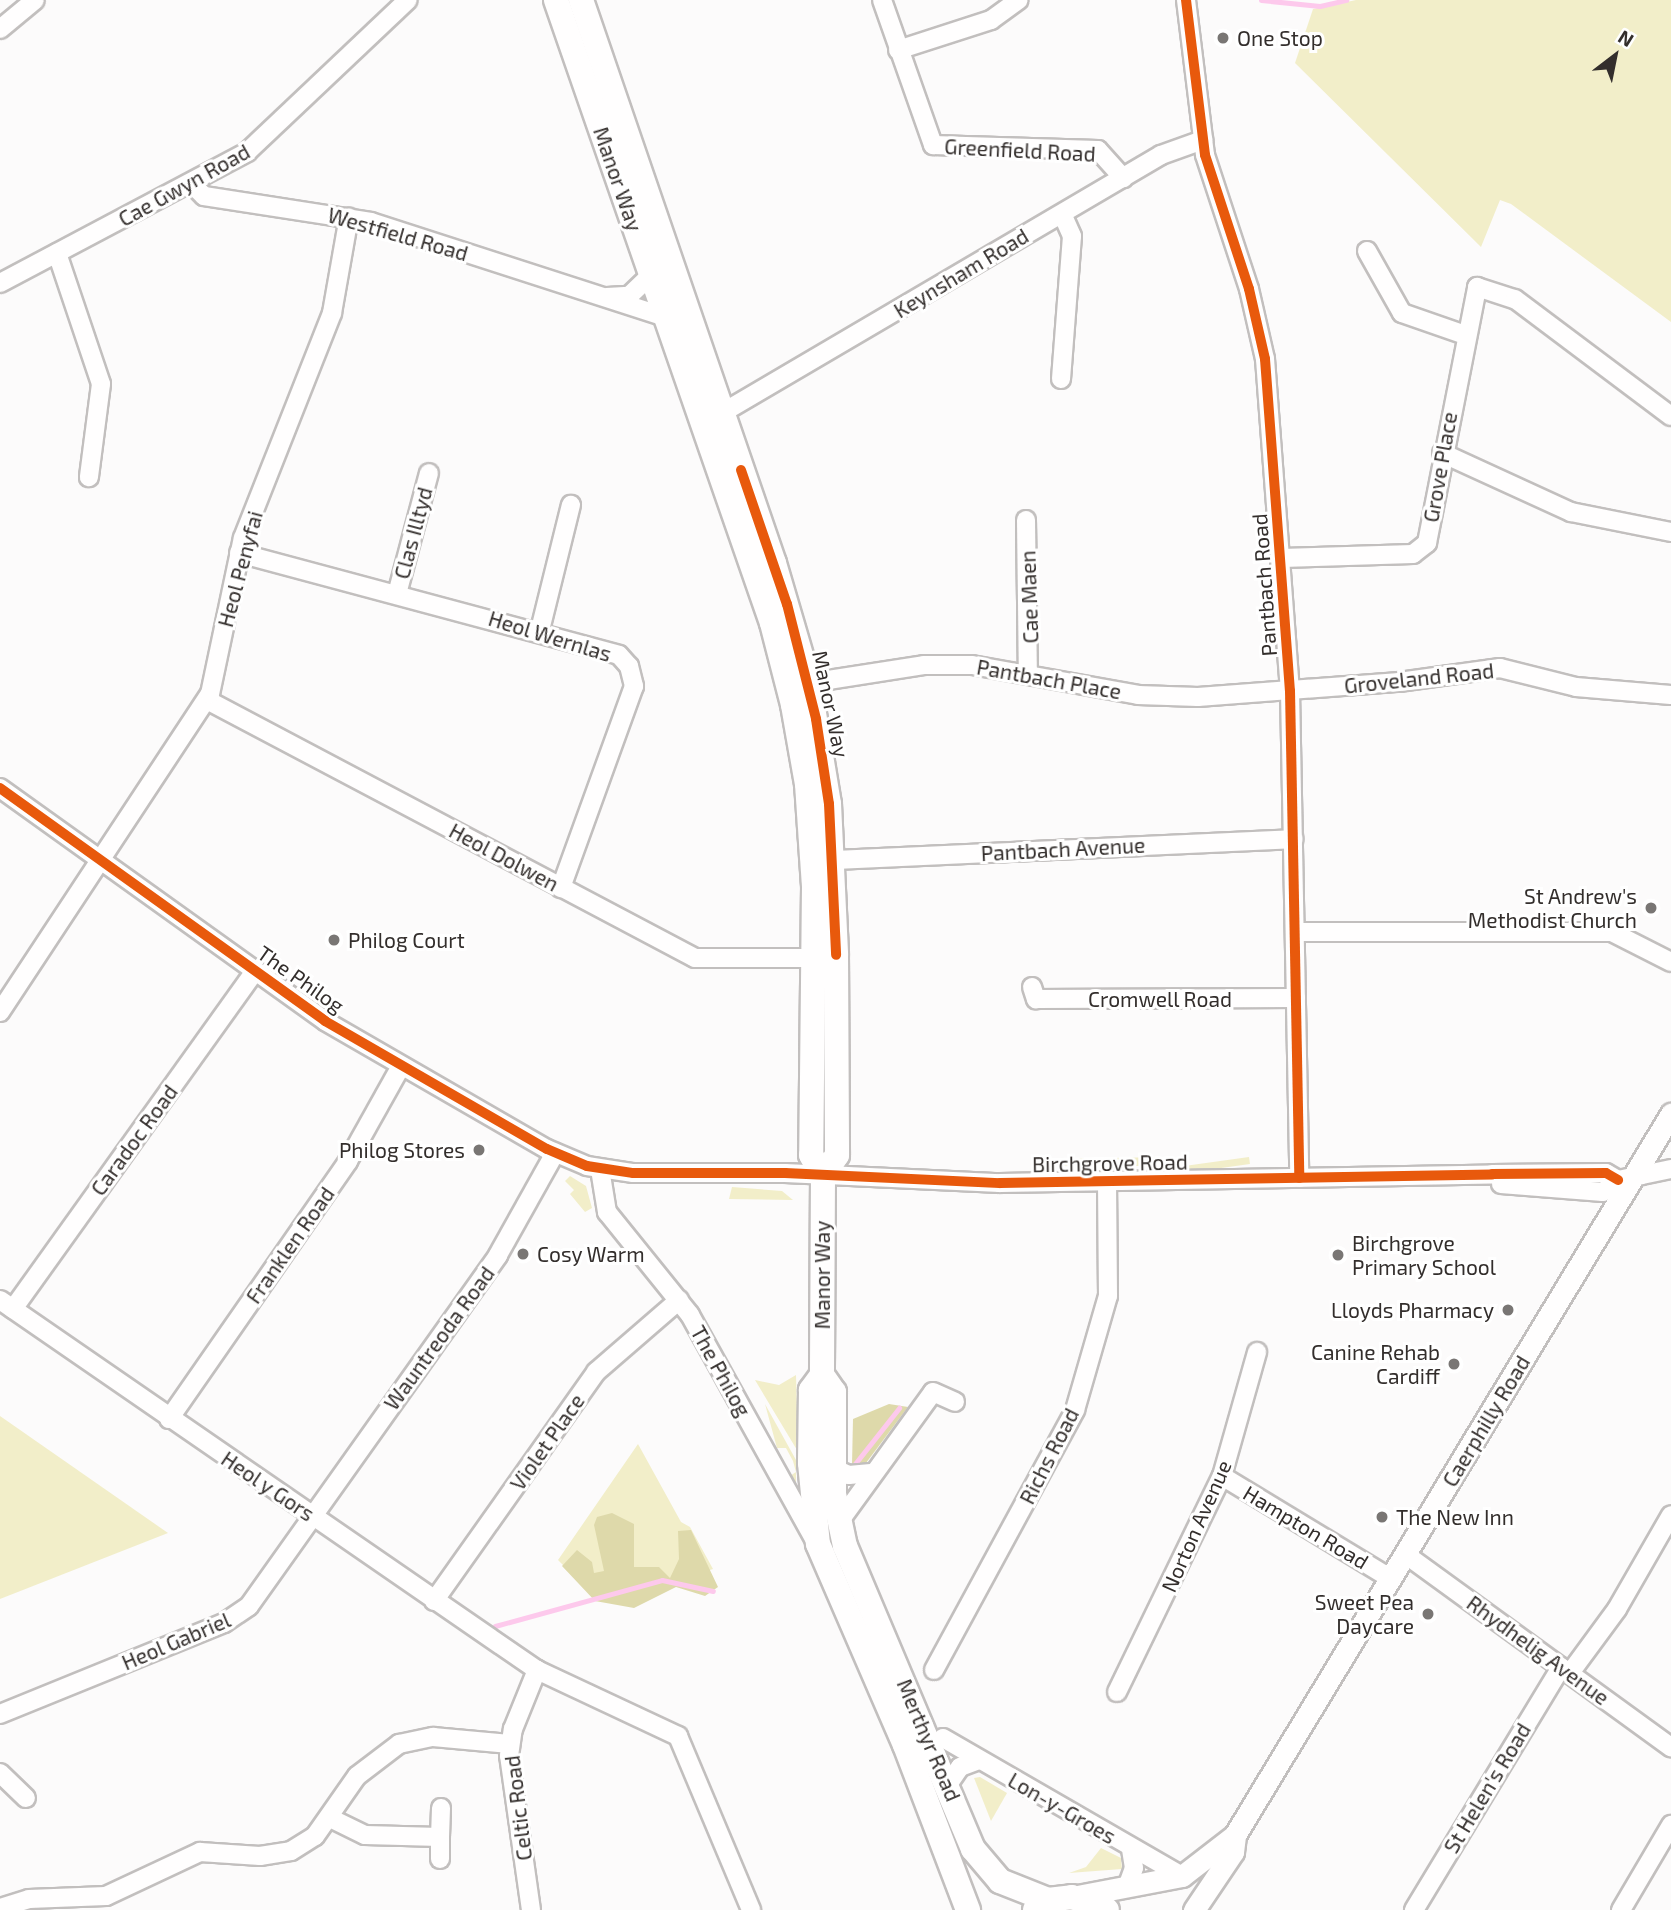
<!DOCTYPE html>
<html>
<head>
<meta charset="utf-8">
<style>
  body { margin:0 }
  #map { position:relative; width:1671px; height:1910px; overflow:hidden; background:#fcfbfb; font-family:"Exo 2",sans-serif }
  div>[style] { position:absolute }
  [style*='--x'] { left:calc(var(--x)*1px); top:calc(var(--y)*1px); width:calc(var(--w)*1px); rotate:calc(var(--a)*1deg) }
  .green>* { inset:0; background:#f2eec9; transform-origin:0 0 }
  .forest>* { inset:0; background:#ded9aa }
  .stream>* { height:5px; margin:-2.5px; padding:0 2.5px; transform-origin:2.5px; border-radius:2.5px; background:#fdc9ec }
  .roads { filter:drop-shadow(2px 0 #c2bfbe) drop-shadow(-2px 0 #c2bfbe) drop-shadow(0 2px #c2bfbe) drop-shadow(0 -2px #c2bfbe) }
  .minor>* { height:18px; margin:-9px; padding:0 9px; transform-origin:9px; border-radius:9px; background:#fffefe }
  .major>* { height:21px; margin:-10.5px; padding:0 10.5px; transform-origin:10.5px; border-radius:10.5px; background:#fffefe }
  .highway>* { height:24px; margin:-12px; padding:0 12px; transform-origin:12px; border-radius:12px; background:#fffefe }
  .cycleway>* { height:10px; margin:-5px; padding:0 5px; transform-origin:5px; border-radius:5px; background:#e8590c }
  .dots>* { width:19px; height:19px; translate:-50% -50%; box-sizing:border-box; border:4px solid #fff; border-radius:50% }
  span { translate:-50% -50%; white-space:nowrap; text-align:center; line-height:1.15; -webkit-text-stroke:6px #fff; paint-order:stroke }
  .poi-label { font-size:21px; color:#332e2c }
  .left { translate:0 -50%; text-align:left }
  .right { translate:-100% -50%; text-align:right }
  .street-label { font-size:21px; color:#332e2c }
  .north { position:absolute; left:1580px; top:21px; width:70px; height:70px; -webkit-text-stroke:5px #fff; paint-order:stroke; rotate:32deg; font-size:19px; font-weight:700; line-height:28px; text-align:center; color:#332e2c }
  .north::after { content:''; display:block; margin:auto; width:24px; height:32px; background:#332e2c; clip-path:polygon(50% 0,100% 100%,50% 72%,0 100%) }
</style>
</head>
<body>
<div id="map">
  <div class="green">
    <i style="clip-path:polygon(1356px 0,1671px 0,1671px 322px,1511px 204px,1500px 200px,1481px 247px,1295px 63px,1313px 9px)"></i>
    <i style="clip-path:polygon(1163px 1157px,1164px 1166px,1059px 1166px,1059px 1159px)"></i>
    <i style="left:1249px;top:1157px;width:7px;height:78px;rotate:82deg"></i>
    <i style="clip-path:polygon(570px 1176px,586px 1186px,592px 1208px,585px 1212px,570px 1194px,574px 1190px,565px 1181px)"></i>
    <i style="clip-path:polygon(732px 1187px,782px 1191px,793px 1200px,729px 1199px)"></i>
    <i style="clip-path:polygon(796px 1375px,798px 1445px,797px 1450px,755px 1380px,779px 1385px)"></i>
    <i style="clip-path:polygon(765px 1404px,796px 1460px,796px 1484px,790px 1476px,796px 1472px,793px 1461px,786px 1448px,777px 1448px)"></i>
    <i style="clip-path:polygon(0 1416px,168px 1533px,0 1599px)"></i>
    <i style="clip-path:polygon(638px 1444px,681px 1522px,690px 1527px,713px 1569px,655px 1588px,567px 1569px,558px 1560px)"></i>
    <i style="clip-path:polygon(980px 1777px,1007px 1793px,991px 1821px,974px 1778px)"></i>
    <i style="clip-path:polygon(1101px 1848px,1121px 1858px,1122px 1869px,1069px 1873px,1086px 1867px)"></i>
  </div>
  <div class="forest">
    <i style="clip-path:polygon(889px 1404px,908px 1407px,866px 1463px,852px 1465px,853px 1419px)"></i>
    <i style="clip-path:polygon(612px 1513px,634px 1524px,634px 1567px,659px 1567px,670px 1578px,679px 1559px,678px 1531px,691px 1530px,718px 1587px,705px 1596px,676px 1587px,634px 1608px,595px 1601px,562px 1566px,577px 1550px,592px 1562px,594px 1573px,604px 1571px,594px 1525px,597px 1517px)"></i>
  </div>
  <div class="stream">
    <i style="--x:1261;--y:0;--w:59;--a:5.8"></i>
    <i style="--x:1320;--y:6;--w:27;--a:-13"></i>
    <i style="--x:854;--y:1465;--w:73;--a:-51.7"></i>
    <i style="--x:495;--y:1626;--w:173;--a:-15.4"></i>
    <i style="--x:662;--y:1580;--w:52;--a:12.2"></i>
  </div>
  <div class="roads">
    <div class="minor">
      <i style="--x:882;--y:0;--w:154;--a:70.6"></i>
      <i style="--x:933;--y:145;--w:165;--a:1.7"></i>
      <i style="--x:1098;--y:150;--w:38;--a:48"></i>
      <i style="--x:1186;--y:0;--w:156;--a:83"></i>
      <i style="--x:1205;--y:155;--w:141;--a:71.8"></i>
      <i style="--x:1249;--y:289;--w:72;--a:77.1"></i>
      <i style="--x:1265;--y:359;--w:333;--a:85.7"></i>
      <i style="--x:1290;--y:691;--w:487;--a:88.9"></i>
      <i style="--x:0;--y:29;--w:45;--a:-39.6"></i>
      <i style="--x:898;--y:50;--w:98;--a:-17.9"></i>
      <i style="--x:991;--y:20;--w:34;--a:-36"></i>
      <i style="--x:192;--y:184;--w:17;--a:45"></i>
      <i style="--x:204;--y:196;--w:169;--a:8.8"></i>
      <i style="--x:371;--y:222;--w:310;--a:17.9"></i>
      <i style="--x:1367;--y:251;--w:71;--a:60.6"></i>
      <i style="--x:1402;--y:313;--w:67;--a:19.2"></i>
      <i style="--x:57;--y:253;--w:138;--a:71.4"></i>
      <i style="--x:101;--y:384;--w:94;--a:97.4"></i>
      <i style="--x:0;--y:283;--w:280;--a:-27.9"></i>
      <i style="--x:247;--y:152;--w:221;--a:-43.4"></i>
      <i style="--x:607;--y:297;--w:22;--a:-3"></i>
      <i style="--x:629;--y:296;--w:30;--a:-44"></i>
      <i style="--x:1061;--y:379;--w:143;--a:-85.6"></i>
      <i style="--x:1072;--y:236;--w:24;--a:-114"></i>
      <i style="--x:722;--y:413;--w:509;--a:-30.44"></i>
      <i style="--x:1161;--y:155;--w:45;--a:-19.7"></i>
      <i style="--x:1442;--y:453;--w:142;--a:24.6"></i>
      <i style="--x:1571;--y:512;--w:102;--a:11.3"></i>
      <i style="--x:1026;--y:520;--w:153;--a:89.3"></i>
      <i style="--x:239;--y:553;--w:393;--a:15"></i>
      <i style="--x:619;--y:655;--w:15;--a:48"></i>
      <i style="--x:629;--y:666;--w:21;--a:76"></i>
      <i style="--x:634;--y:686;--w:215;--a:109.9"></i>
      <i style="--x:1282;--y:558;--w:131;--a:-1.7"></i>
      <i style="--x:1413;--y:554;--w:18;--a:-38"></i>
      <i style="--x:1427;--y:543;--w:261;--a:-78.9"></i>
      <i style="--x:1477;--y:287;--w:40;--a:18"></i>
      <i style="--x:1515;--y:299;--w:195;--a:36.9"></i>
      <i style="--x:397;--y:594;--w:125;--a:-75.2"></i>
      <i style="--x:540;--y:630;--w:129;--a:-76.1"></i>
      <i style="--x:809;--y:683;--w:116;--a:-8.9"></i>
      <i style="--x:924;--y:665;--w:48;--a:0"></i>
      <i style="--x:972;--y:665;--w:169;--a:10.2"></i>
      <i style="--x:1138;--y:695;--w:60;--a:1.9"></i>
      <i style="--x:1198;--y:697;--w:202;--a:-4.3"></i>
      <i style="--x:1399;--y:682;--w:102;--a:-7.9"></i>
      <i style="--x:1500;--y:668;--w:78;--a:14"></i>
      <i style="--x:1576;--y:687;--w:95;--a:4.8"></i>
      <i style="--x:207;--y:700;--w:552;--a:27.86"></i>
      <i style="--x:695;--y:958;--w:119;--a:0"></i>
      <i style="--x:0;--y:788;--w:400;--a:35.6"></i>
      <i style="--x:325;--y:1021;--w:256;--a:30"></i>
      <i style="--x:547;--y:1149;--w:43;--a:23"></i>
      <i style="--x:587;--y:1166;--w:47;--a:8.7"></i>
      <i style="--x:633;--y:1173;--w:152;--a:0"></i>
      <i style="--x:785;--y:1173;--w:215;--a:2.7"></i>
      <i style="--x:1000;--y:1183;--w:492;--a:-1"></i>
      <i style="--x:1492;--y:1174;--w:114;--a:-0.5"></i>
      <i style="--x:1606;--y:1173;--w:14;--a:30"></i>
      <i style="--x:833;--y:860;--w:461;--a:-2.6"></i>
      <i style="--x:1295;--y:932;--w:317;--a:0"></i>
      <i style="--x:1612;--y:932;--w:66;--a:27"></i>
      <i style="--x:1032;--y:987;--w:13;--a:72"></i>
      <i style="--x:1036;--y:999;--w:260;--a:-0.2"></i>
      <i style="--x:0;--y:1012;--w:381;--a:-56.6"></i>
      <i style="--x:210;--y:694;--w:159;--a:-78.1"></i>
      <i style="--x:243;--y:538;--w:242;--a:-68.4"></i>
      <i style="--x:332;--y:313;--w:97;--a:-80"></i>
      <i style="--x:600;--y:1169;--w:44;--a:80.8"></i>
      <i style="--x:607;--y:1212;--w:132;--a:51.1"></i>
      <i style="--x:690;--y:1315;--w:260;--a:61"></i>
      <i style="--x:1501;--y:1184;--w:102;--a:4.5"></i>
      <i style="--x:1603;--y:1192;--w:19;--a:-39"></i>
      <i style="--x:1618;--y:1180;--w:54;--a:-11.7"></i>
      <i style="--x:0;--y:1300;--w:652;--a:34.57"></i>
      <i style="--x:537;--y:1670;--w:156;--a:25.1"></i>
      <i style="--x:678;--y:1736;--w:189;--a:67.2"></i>
      <i style="--x:13;--y:1309;--w:416;--a:-54.4"></i>
      <i style="--x:169;--y:1419;--w:314;--a:-55.2"></i>
      <i style="--x:348;--y:1161;--w:109;--a:-60.8"></i>
      <i style="--x:833;--y:1468;--w:17;--a:24"></i>
      <i style="--x:849;--y:1475;--w:22;--a:-5"></i>
      <i style="--x:1222;--y:1476;--w:197;--a:31.3"></i>
      <i style="--x:839;--y:1522;--w:160;--a:-54.1"></i>
      <i style="--x:933;--y:1392;--w:24;--a:24"></i>
      <i style="--x:1405;--y:1554;--w:329;--a:36"></i>
      <i style="--x:434;--y:1601;--w:281;--a:-54.7"></i>
      <i style="--x:596;--y:1372;--w:110;--a:-40.9"></i>
      <i style="--x:934;--y:1670;--w:296;--a:-61.5"></i>
      <i style="--x:1075;--y:1410;--w:119;--a:-73.9"></i>
      <i style="--x:1108;--y:1296;--w:113;--a:-90.5"></i>
      <i style="--x:1570;--y:1673;--w:79;--a:-53.7"></i>
      <i style="--x:1617;--y:1609;--w:108;--a:-60.1"></i>
      <i style="--x:1117;--y:1692;--w:240;--a:-64.1"></i>
      <i style="--x:1222;--y:1476;--w:129;--a:-74.2"></i>
      <i style="--x:0;--y:1714;--w:242;--a:-22.1"></i>
      <i style="--x:224;--y:1623;--w:30;--a:-34"></i>
      <i style="--x:249;--y:1606;--w:430;--a:-54.6"></i>
      <i style="--x:498;--y:1255;--w:117;--a:-60.8"></i>
      <i style="--x:943;--y:1738;--w:276;--a:30"></i>
      <i style="--x:0;--y:1773;--w:36;--a:44"></i>
      <i style="--x:949;--y:1783;--w:19;--a:-55"></i>
      <i style="--x:960;--y:1767;--w:20;--a:-20"></i>
      <i style="--x:330;--y:1818;--w:39;--a:26"></i>
      <i style="--x:365;--y:1835;--w:75;--a:1.5"></i>
      <i style="--x:440;--y:1837;--w:29;--a:-88"></i>
      <i style="--x:440;--y:1837;--w:22;--a:90"></i>
      <i style="--x:1127;--y:1887;--w:20;--a:-70"></i>
      <i style="--x:1134;--y:1868;--w:20;--a:-99"></i>
      <i style="--x:0;--y:1908;--w:30;--a:-17"></i>
      <i style="--x:29;--y:1899;--w:77;--a:-2.2"></i>
      <i style="--x:106;--y:1896;--w:104;--a:-25.1"></i>
      <i style="--x:200;--y:1852;--w:60;--a:3.8"></i>
      <i style="--x:260;--y:1856;--w:31;--a:-9"></i>
      <i style="--x:291;--y:1851;--w:28;--a:-32"></i>
      <i style="--x:315;--y:1836;--w:73;--a:-55"></i>
      <i style="--x:357;--y:1776;--w:53;--a:-37.3"></i>
      <i style="--x:399;--y:1744;--w:35;--a:-12"></i>
      <i style="--x:433;--y:1737;--w:77;--a:5.2"></i>
      <i style="--x:531;--y:1910;--w:156;--a:-98.1"></i>
      <i style="--x:509;--y:1756;--w:27;--a:-82"></i>
      <i style="--x:513;--y:1729;--w:64;--a:-67.9"></i>
      <i style="--x:1414;--y:1910;--w:284;--a:-58.8"></i>
      <i style="--x:1621;--y:1910;--w:99;--a:-59.5"></i>
    </div>
    <div class="major">
      <i style="--x:1072;--y:1897;--w:112;--a:-10.8"></i>
      <i style="--x:1182;--y:1876;--w:67;--a:-37.7"></i>
      <i style="--x:1235;--y:1835;--w:843;--a:-58.84"></i>
      <i style="--x:1194;--y:1910;--w:70;--a:-56.1"></i>
      <i style="--x:1233;--y:1852;--w:17;--a:-83"></i>
    </div>
    <div class="highway">
      <i style="--x:556;--y:0;--w:659;--a:70.88"></i>
      <i style="--x:772;--y:623;--w:85;--a:75.6"></i>
      <i style="--x:793;--y:705;--w:80;--a:80"></i>
      <i style="--x:807;--y:784;--w:103;--a:86.1"></i>
      <i style="--x:814;--y:887;--w:268;--a:90.6"></i>
      <i style="--x:811;--y:1155;--w:24;--a:60"></i>
      <i style="--x:823;--y:1176;--w:199;--a:90.3"></i>
      <i style="--x:822;--y:1375;--w:19;--a:126"></i>
      <i style="--x:811;--y:1390;--w:73;--a:90.8"></i>
      <i style="--x:810;--y:1463;--w:81;--a:84.4"></i>
      <i style="--x:818;--y:1544;--w:219;--a:66.6"></i>
      <i style="--x:905;--y:1745;--w:177;--a:69.1"></i>
      <i style="--x:581;--y:0;--w:595;--a:71.08"></i>
      <i style="--x:774;--y:563;--w:125;--a:73.7"></i>
      <i style="--x:809;--y:683;--w:123;--a:80.6"></i>
      <i style="--x:829;--y:804;--w:151;--a:87.3"></i>
      <i style="--x:836;--y:955;--w:200;--a:89.7"></i>
      <i style="--x:837;--y:1155;--w:25;--a:124"></i>
      <i style="--x:822;--y:1375;--w:21;--a:55"></i>
      <i style="--x:834;--y:1392;--w:102;--a:90"></i>
      <i style="--x:834;--y:1494;--w:53;--a:78.1"></i>
      <i style="--x:845;--y:1546;--w:329;--a:67.1"></i>
      <i style="--x:973;--y:1849;--w:42;--a:49.8"></i>
      <i style="--x:1000;--y:1881;--w:52;--a:21.6"></i>
      <i style="--x:1035;--y:1910;--w:16;--a:-38"></i>
      <i style="--x:1048;--y:1900;--w:24;--a:-7"></i>
      <i style="--x:1072;--y:1897;--w:37;--a:20"></i>
    </div>
  </div>
  <div class="cycleway">
    <i style="--x:1186;--y:0;--w:156;--a:83"></i>
    <i style="--x:1205;--y:155;--w:141;--a:71.8"></i>
    <i style="--x:1249;--y:289;--w:72;--a:77.1"></i>
    <i style="--x:1265;--y:359;--w:333;--a:85.7"></i>
    <i style="--x:1290;--y:691;--w:487;--a:88.9"></i>
    <i style="--x:741;--y:470;--w:142;--a:71.1"></i>
    <i style="--x:787;--y:604;--w:119;--a:75.8"></i>
    <i style="--x:816;--y:719;--w:86;--a:81.3"></i>
    <i style="--x:829;--y:804;--w:151;--a:87.3"></i>
    <i style="--x:0;--y:788;--w:400;--a:35.6"></i>
    <i style="--x:325;--y:1021;--w:256;--a:30"></i>
    <i style="--x:547;--y:1149;--w:43;--a:23"></i>
    <i style="--x:587;--y:1166;--w:47;--a:8.7"></i>
    <i style="--x:633;--y:1173;--w:152;--a:0"></i>
    <i style="--x:785;--y:1173;--w:215;--a:2.7"></i>
    <i style="--x:1000;--y:1183;--w:492;--a:-1"></i>
    <i style="--x:1492;--y:1174;--w:114;--a:-0.5"></i>
    <i style="--x:1606;--y:1173;--w:14;--a:30"></i>
  </div>
  <div class="dots">
    <i style="left:1223px;top:38px;background:#797674"></i>
    <i style="left:1651px;top:908px;background:#797674"></i>
    <i style="left:334px;top:940px;background:#797674"></i>
    <i style="left:479px;top:1150px;background:#797674"></i>
    <i style="left:523px;top:1254px;background:#797674"></i>
    <i style="left:1338px;top:1255px;background:#797674"></i>
    <i style="left:1508px;top:1310px;background:#797674"></i>
    <i style="left:1454px;top:1364px;background:#797674"></i>
    <i style="left:1382px;top:1517px;background:#797674"></i>
    <i style="left:1428px;top:1614px;background:#797674"></i>
  </div>
  <div class="poi-label">
    <span class="left" style="left:1237px;top:38px">One Stop</span>
    <span class="right" style="left:1637px;top:908px">St Andrew's<br>Methodist Church</span>
    <span class="left" style="left:348px;top:940px">Philog Court</span>
    <span class="right" style="left:465px;top:1150px">Philog Stores</span>
    <span class="left" style="left:1352px;top:1255px">Birchgrove<br>Primary School</span>
    <span class="left" style="left:537px;top:1254px">Cosy Warm</span>
    <span class="right" style="left:1494px;top:1310px">Lloyds Pharmacy</span>
    <span class="right" style="left:1440px;top:1364px">Canine Rehab<br>Cardiff</span>
    <span class="left" style="left:1396px;top:1517px">The New Inn</span>
    <span class="right" style="left:1414px;top:1614px">Sweet Pea<br>Daycare</span>
  </div>
  <div class="street-label">
    <span style="left:1020px;top:150px;rotate:3deg">Greenfield Road</span>
    <span style="left:618px;top:179px;rotate:71deg">Manor Way</span>
    <span style="left:184px;top:185px;rotate:-29deg">Cae Gwyn Road</span>
    <span style="left:398px;top:234px;rotate:16deg">Westfield Road</span>
    <span style="left:961px;top:273px;rotate:-31deg">Keynsham Road</span>
    <span style="left:1440px;top:467px;rotate:-80deg">Grove Place</span>
    <span style="left:413px;top:533px;rotate:-75deg">Clas Illtyd</span>
    <span style="left:240px;top:569px;rotate:-75deg">Heol Penyfai</span>
    <span style="left:1264px;top:585px;rotate:-94deg">Pantbach Road</span>
    <span style="left:1029px;top:597px;rotate:-92deg">Cae Maen</span>
    <span style="left:550px;top:636px;rotate:17deg">Heol Wernlas</span>
    <span style="left:1419px;top:678px;rotate:-6deg">Groveland Road</span>
    <span style="left:1049px;top:679px;rotate:10deg">Pantbach Place</span>
    <span style="left:831px;top:704px;rotate:78deg">Manor Way</span>
    <span style="left:1063px;top:849px;rotate:-3deg">Pantbach Avenue</span>
    <span style="left:504px;top:857px;rotate:28deg">Heol Dolwen</span>
    <span style="left:301px;top:979px;rotate:35deg">The Philog</span>
    <span style="left:1160px;top:999px">Cromwell Road</span>
    <span style="left:134px;top:1140px;rotate:-54deg">Caradoc Road</span>
    <span style="left:1110px;top:1163px;rotate:-1deg">Birchgrove Road</span>
    <span style="left:290px;top:1245px;rotate:-55deg">Franklen Road</span>
    <span style="left:822px;top:1275px;rotate:-90deg">Manor Way</span>
    <span style="left:439px;top:1338px;rotate:-54deg">Wauntreoda Road</span>
    <span style="left:721px;top:1371px;rotate:61deg">The Philog</span>
    <span style="left:1486px;top:1421px;rotate:-59deg">Caerphilly Road</span>
    <span style="left:547px;top:1442px;rotate:-55deg">Violet Place</span>
    <span style="left:1049px;top:1456px;rotate:-63deg">Richs Road</span>
    <span style="left:268px;top:1486px;rotate:34deg">Heol y Gors</span>
    <span style="left:1196px;top:1526px;rotate:-66deg">Norton Avenue</span>
    <span style="left:1306px;top:1527px;rotate:31deg">Hampton Road</span>
    <span style="left:176px;top:1641px;rotate:-23deg">Heol Gabriel</span>
    <span style="left:1538px;top:1650px;rotate:36deg">Rhydhelig Avenue</span>
    <span style="left:929px;top:1740px;rotate:67deg">Merthyr Road</span>
    <span style="left:1487px;top:1788px;rotate:-59deg">St Helen's Road</span>
    <span style="left:518px;top:1808px;rotate:-97deg">Celtic Road</span>
    <span style="left:1062px;top:1808px;rotate:30deg">Lon-y-Groes</span>
  </div>
  <div class="north">N</div>
</div>
</body>
</html>
